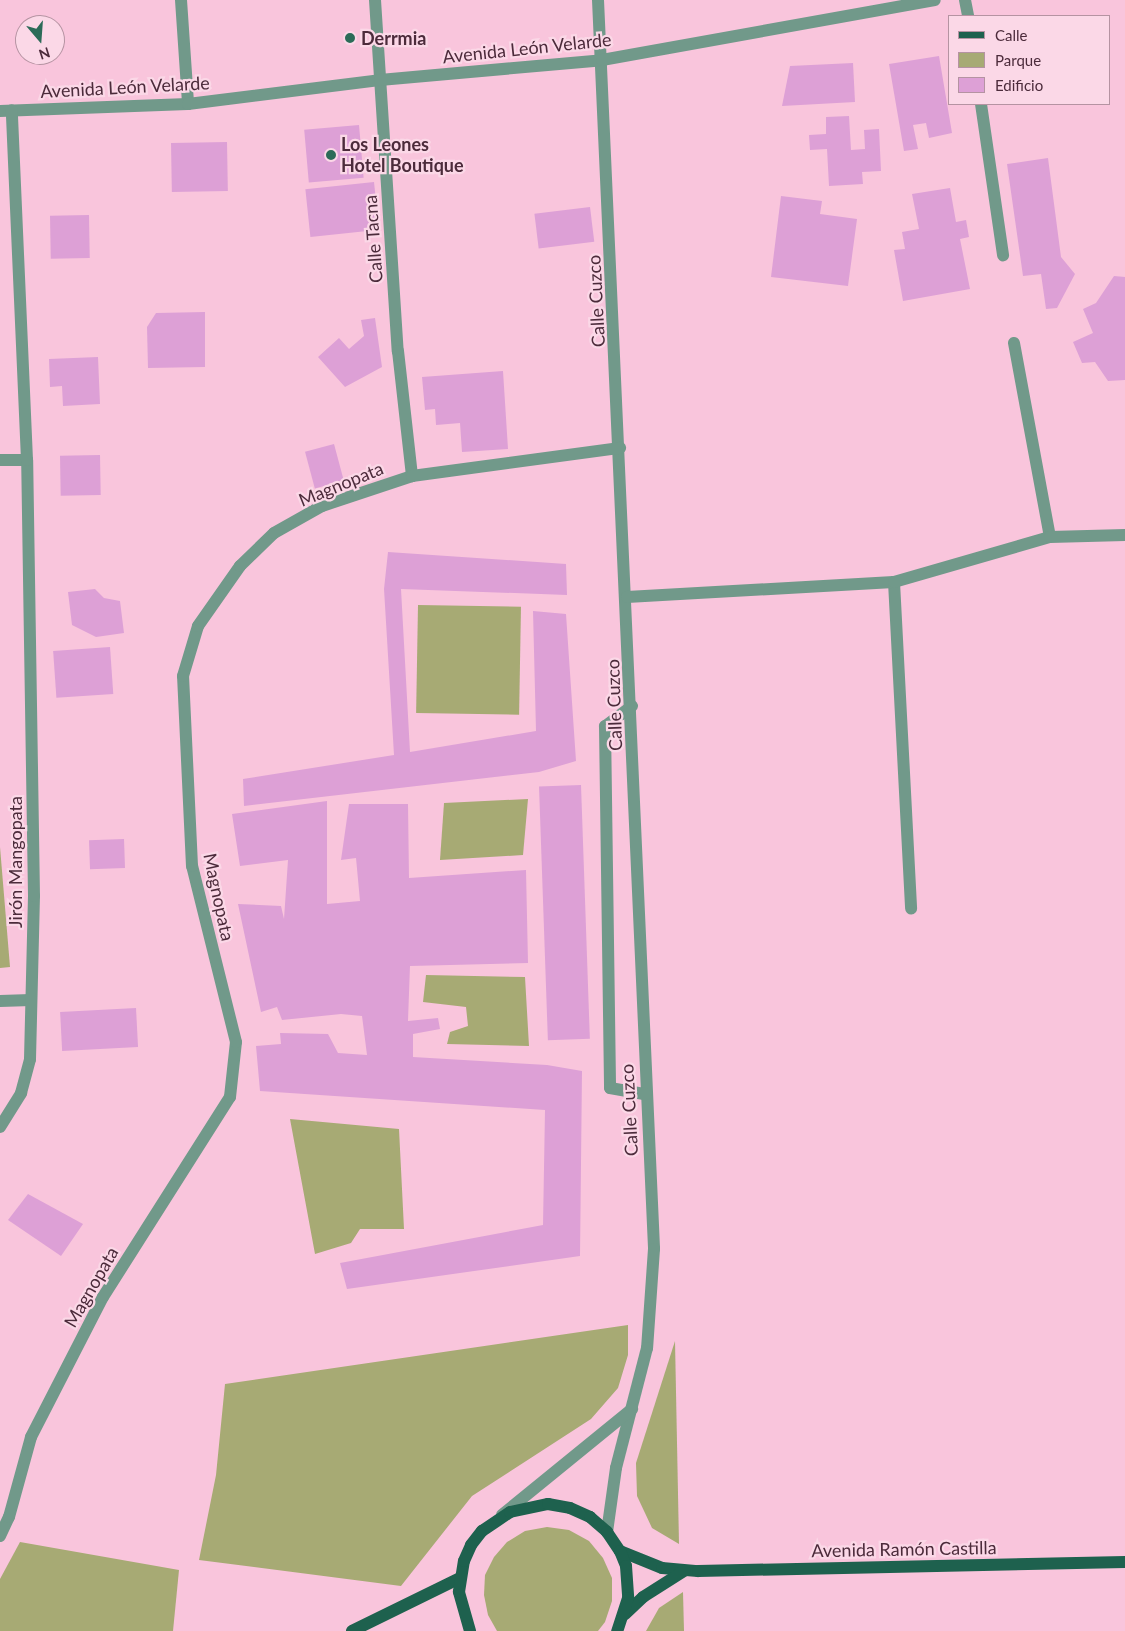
<!DOCTYPE html>
<html>
<head>
<meta charset="utf-8">
<style>
  body { margin:0 }
  #map { position:relative; width:1125px; height:1631px; overflow:hidden; background:#f9c5dc; font-family:Lato,sans-serif }
  div>[style] { position:absolute }
  [style*='--x'] { left:calc(var(--x)*1px); top:calc(var(--y)*1px); width:calc(var(--w)*1px); rotate:calc(var(--a)*1deg) }
  .green>* { inset:0; background:#a7aa74; transform-origin:0 0 }
  .building>* { inset:0; background:#dda0d6; transform-origin:0 0 }
  .minor>* { height:12px; margin:-6px; padding:0 6px; transform-origin:6px; border-radius:6px; background:#71998a }
  .major>* { height:12px; margin:-6px; padding:0 6px; transform-origin:6px; border-radius:6px; background:#1e614e }
  .dots>* { width:14px; height:14px; translate:-50% -50%; box-sizing:border-box; border:2px solid #fbd8e7; border-radius:50% }
  span { translate:-50% -50%; white-space:nowrap; text-align:center; line-height:1.15; -webkit-text-stroke:4.5px #fbd8e7; paint-order:stroke }
  .poi-label { font-size:18px; color:#4c2b3b; font-weight:700 }
  .left { translate:0 -50%; text-align:left }
  .street-label { font-size:18px; color:#4c2b3b }
  .legend { position:absolute; left:948px; top:15px; width:162px; height:90px; box-sizing:border-box; background:#fbd8e7; border:1px solid #b593a2; margin:0; padding:6px 9px; list-style:none; font-size:15px; color:#4c2b3b }
  .legend li { display:flex; align-items:center; gap:10px; height:25px }
  .legend b { width:25px; border:1px solid #b593a2 }
  .north { position:absolute; left:15px; top:15px; width:50px; height:50px; box-sizing:border-box; background:#fbd8e7; border:1px solid #b593a2; border-radius:50%; rotate:162deg; font-size:14px; font-weight:700; line-height:20px; text-align:center; color:#4c2b3b }
  .north::after { content:''; display:block; margin:auto; width:18px; height:22px; background:#2c6b58; clip-path:polygon(50% 0,100% 100%,50% 72%,0 100%) }
</style>
</head>
<body>
<div id="map">
  <div class="green">
    <i style="left:418px;top:605px;width:103px;height:108px;rotate:1deg"></i>
    <i style="clip-path:polygon(528px 799px,523px 855px,440px 860px,444px 803px)"></i>
    <i style="clip-path:polygon(0 847px,10px 967px,0 968px)"></i>
    <i style="clip-path:polygon(426px 975px,525px 977px,529px 1046px,447px 1044px,450px 1032px,468px 1026px,466px 1007px,423px 1002px)"></i>
    <i style="clip-path:polygon(290px 1119px,399px 1129px,404px 1229px,360px 1229px,351px 1243px,315px 1254px)"></i>
    <i style="clip-path:polygon(628px 1325px,628px 1355px,618px 1388px,591px 1419px,472px 1496px,401px 1586px,199px 1560px,216px 1475px,225px 1384px)"></i>
    <i style="clip-path:polygon(675px 1341px,679px 1544px,652px 1528px,637px 1496px,636px 1463px)"></i>
    <i style="clip-path:polygon(547px 1527px,569px 1530px,589px 1541px,603px 1558px,612px 1578px,612px 1601px,605px 1622px,598px 1631px,497px 1631px,488px 1615px,484px 1595px,485px 1575px,494px 1557px,507px 1542px,525px 1531px)"></i>
    <i style="clip-path:polygon(20px 1542px,179px 1570px,173px 1631px,0 1631px,0 1579px)"></i>
    <i style="clip-path:polygon(683px 1592px,684px 1631px,646px 1631px,659px 1608px)"></i>
  </div>
  <div class="building">
    <i style="clip-path:polygon(939px 56px,952px 133px,929px 138px,926px 123px,913px 125px,918px 149px,904px 151px,889px 64px)"></i>
    <i style="clip-path:polygon(853px 63px,855px 102px,782px 106px,790px 66px)"></i>
    <i style="clip-path:polygon(849px 116px,851px 150px,865px 149px,864px 130px,879px 129px,881px 171px,862px 172px,863px 184px,829px 186px,827px 149px,810px 150px,809px 135px,826px 134px,826px 117px)"></i>
    <i style="left:359px;top:125px;width:53px;height:55px;rotate:85deg"></i>
    <i style="left:227px;top:142px;width:49px;height:56px;rotate:89deg"></i>
    <i style="clip-path:polygon(1048px 158px,1061px 257px,1075px 274px,1057px 308px,1046px 309px,1041px 274px,1023px 276px,1007px 164px)"></i>
    <i style="left:374px;top:182px;width:48px;height:69px;rotate:84deg"></i>
    <i style="clip-path:polygon(950px 188px,956px 222px,966px 220px,969px 237px,960px 239px,970px 289px,903px 301px,894px 250px,905px 249px,902px 232px,919px 229px,912px 194px)"></i>
    <i style="clip-path:polygon(781px 196px,822px 201px,820px 214px,857px 219px,848px 286px,771px 277px)"></i>
    <i style="left:590px;top:207px;width:35px;height:56px;rotate:83deg"></i>
    <i style="left:89px;top:215px;width:43px;height:39px;rotate:89deg"></i>
    <i style="clip-path:polygon(1114px 276px,1125px 277px,1125px 380px,1108px 381px,1095px 362px,1082px 363px,1073px 342px,1093px 333px,1083px 309px,1096px 303px)"></i>
    <i style="clip-path:polygon(205px 312px,205px 367px,148px 368px,147px 327px,156px 313px)"></i>
    <i style="clip-path:polygon(375px 318px,382px 367px,345px 387px,318px 357px,339px 338px,349px 349px,364px 336px,361px 320px)"></i>
    <i style="clip-path:polygon(98px 357px,100px 404px,63px 406px,62px 386px,50px 387px,49px 359px)"></i>
    <i style="clip-path:polygon(503px 371px,508px 449px,462px 452px,460px 423px,436px 425px,435px 409px,425px 410px,422px 377px)"></i>
    <i style="left:334px;top:444px;width:38px;height:30px;rotate:75deg"></i>
    <i style="left:100px;top:455px;width:40px;height:40px;rotate:89deg"></i>
    <i style="clip-path:polygon(388px 552px,566px 564px,567px 595px,401px 589px,410px 752px,536px 731px,533px 611px,566px 614px,576px 761px,539px 772px,244px 806px,243px 779px,394px 755px,384px 589px)"></i>
    <i style="clip-path:polygon(95px 589px,104px 598px,120px 601px,124px 633px,96px 637px,72px 625px,68px 592px)"></i>
    <i style="left:110px;top:647px;width:47px;height:57px;rotate:86deg"></i>
    <i style="left:581px;top:785px;width:254px;height:42px;rotate:88deg"></i>
    <i style="clip-path:polygon(327px 801px,327px 904px,360px 901px,356px 858px,341px 860px,349px 804px,408px 804px,409px 878px,526px 870px,528px 963px,410px 966px,408px 1021px,438px 1018px,440px 1029px,413px 1034px,413px 1057px,547px 1065px,582px 1071px,580px 1256px,347px 1289px,340px 1263px,543px 1225px,545px 1110px,260px 1091px,256px 1046px,281px 1044px,280px 1033px,328px 1034px,338px 1053px,367px 1055px,362px 1016px,341px 1014px,282px 1020px,277px 1007px,261px 1012px,238px 904px,281px 906px,284px 919px,288px 860px,240px 866px,232px 814px)"></i>
    <i style="left:124px;top:839px;width:29px;height:35px;rotate:88deg"></i>
    <i style="left:136px;top:1008px;width:39px;height:76px;rotate:87deg"></i>
    <i style="clip-path:polygon(28px 1194px,83px 1224px,61px 1256px,8px 1220px)"></i>
  </div>
  <div class="minor">
    <i style="--x:181;--y:0;--w:104;--a:86.1"></i>
    <i style="--x:375;--y:0;--w:352;--a:86.3"></i>
    <i style="--x:398;--y:351;--w:126;--a:83.6"></i>
    <i style="--x:598;--y:0;--w:1250;--a:87.43"></i>
    <i style="--x:654;--y:1249;--w:99;--a:94"></i>
    <i style="--x:647;--y:1348;--w:124;--a:104.5"></i>
    <i style="--x:616;--y:1468;--w:65;--a:98"></i>
    <i style="--x:965;--y:0;--w:16;--a:79"></i>
    <i style="--x:981;--y:104;--w:153;--a:81.7"></i>
    <i style="--x:0;--y:111;--w:188;--a:-2.1"></i>
    <i style="--x:188;--y:104;--w:193;--a:-7.1"></i>
    <i style="--x:380;--y:80;--w:223;--a:-5.1"></i>
    <i style="--x:602;--y:60;--w:338;--a:-10.2"></i>
    <i style="--x:1014;--y:343;--w:197;--a:79.5"></i>
    <i style="--x:0;--y:460;--w:27;--a:0"></i>
    <i style="--x:894;--y:582;--w:327;--a:87"></i>
    <i style="--x:627;--y:597;--w:267;--a:-3.2"></i>
    <i style="--x:894;--y:582;--w:162;--a:-16.1"></i>
    <i style="--x:1050;--y:537;--w:75;--a:-1.5"></i>
    <i style="--x:632;--y:706;--w:34;--a:143"></i>
    <i style="--x:605;--y:726;--w:362;--a:89.2"></i>
    <i style="--x:610;--y:1088;--w:36;--a:10"></i>
    <i style="--x:0;--y:1001;--w:31;--a:-2"></i>
    <i style="--x:0;--y:1127;--w:40;--a:-58"></i>
    <i style="--x:21;--y:1093;--w:35;--a:-75"></i>
    <i style="--x:30;--y:1059;--w:163;--a:-88.6"></i>
    <i style="--x:34;--y:896;--w:436;--a:-90.9"></i>
    <i style="--x:27;--y:460;--w:350;--a:-92.5"></i>
    <i style="--x:502;--y:1515;--w:168;--a:-39.2"></i>
    <i style="--x:0;--y:1536;--w:21;--a:-65"></i>
    <i style="--x:9;--y:1517;--w:83;--a:-74.6"></i>
    <i style="--x:31;--y:1437;--w:157;--a:-62.8"></i>
    <i style="--x:103;--y:1297;--w:237;--a:-57.6"></i>
    <i style="--x:230;--y:1097;--w:55;--a:-83.8"></i>
    <i style="--x:236;--y:1042;--w:181;--a:-104"></i>
    <i style="--x:192;--y:866;--w:190;--a:-92.7"></i>
    <i style="--x:183;--y:676;--w:52;--a:-73.3"></i>
    <i style="--x:198;--y:626;--w:73;--a:-55"></i>
    <i style="--x:240;--y:566;--w:47;--a:-44.1"></i>
    <i style="--x:274;--y:533;--w:55;--a:-29.4"></i>
    <i style="--x:322;--y:506;--w:95;--a:-18.4"></i>
    <i style="--x:412;--y:476;--w:210;--a:-7.7"></i>
  </div>
  <div class="major">
    <i style="--x:620;--y:1551;--w:45;--a:22"></i>
    <i style="--x:662;--y:1568;--w:36;--a:5"></i>
    <i style="--x:698;--y:1571;--w:427;--a:-1.2"></i>
    <i style="--x:625;--y:1614;--w:25;--a:-43"></i>
    <i style="--x:643;--y:1597;--w:49;--a:-32.4"></i>
    <i style="--x:352;--y:1631;--w:120;--a:-26.1"></i>
    <i style="--x:470;--y:1631;--w:41;--a:-105.8"></i>
    <i style="--x:459;--y:1592;--w:31;--a:-81"></i>
    <i style="--x:464;--y:1561;--w:17;--a:-66"></i>
    <i style="--x:471;--y:1545;--w:18;--a:-52"></i>
    <i style="--x:482;--y:1531;--w:34;--a:-34"></i>
    <i style="--x:510;--y:1512;--w:39;--a:-12"></i>
    <i style="--x:548;--y:1504;--w:22;--a:10"></i>
    <i style="--x:570;--y:1508;--w:22;--a:24"></i>
    <i style="--x:590;--y:1517;--w:23;--a:41"></i>
    <i style="--x:607;--y:1532;--w:23;--a:56"></i>
    <i style="--x:620;--y:1551;--w:16;--a:68"></i>
    <i style="--x:626;--y:1566;--w:32;--a:86"></i>
    <i style="--x:628;--y:1598;--w:35;--a:108"></i>
  </div>
  <div class="dots">
    <i style="left:350px;top:38px;background:#2c6b58"></i>
    <i style="left:331px;top:155px;background:#2c6b58"></i>
  </div>
  <div class="poi-label">
    <span class="left" style="left:361px;top:38px">Derrmia</span>
    <span class="left" style="left:341px;top:155px">Los Leones<br>Hotel Boutique</span>
  </div>
  <div class="street-label">
    <span style="left:527px;top:48px;rotate:-6deg">Avenida León Velarde</span>
    <span style="left:125px;top:87px;rotate:-3deg">Avenida León Velarde</span>
    <span style="left:373px;top:239px;rotate:-94deg">Calle Tacna</span>
    <span style="left:596px;top:301px;rotate:-93deg">Calle Cuzco</span>
    <span style="left:341px;top:484px;rotate:-22deg">Magnopata</span>
    <span style="left:614px;top:705px;rotate:-92deg">Calle Cuzco</span>
    <span style="left:15px;top:862px;rotate:-90deg">Jirón Mangopata</span>
    <span style="left:219px;top:897px;rotate:78deg">Magnopata</span>
    <span style="left:629px;top:1110px;rotate:-93deg">Calle Cuzco</span>
    <span style="left:91px;top:1287px;rotate:-60deg">Magnopata</span>
    <span style="left:904px;top:1549px;rotate:-1deg">Avenida Ramón Castilla</span>
  </div>
  <ul class="legend">
  <li><b style="height:6px;background:#1e614e"></b>Calle</li>
  <li><b style="height:14px;background:#a7aa74"></b>Parque</li>
  <li><b style="height:14px;background:#dda0d6"></b>Edificio</li>
  </ul>
  <div class="north">N</div>
</div>
</body>
</html>
